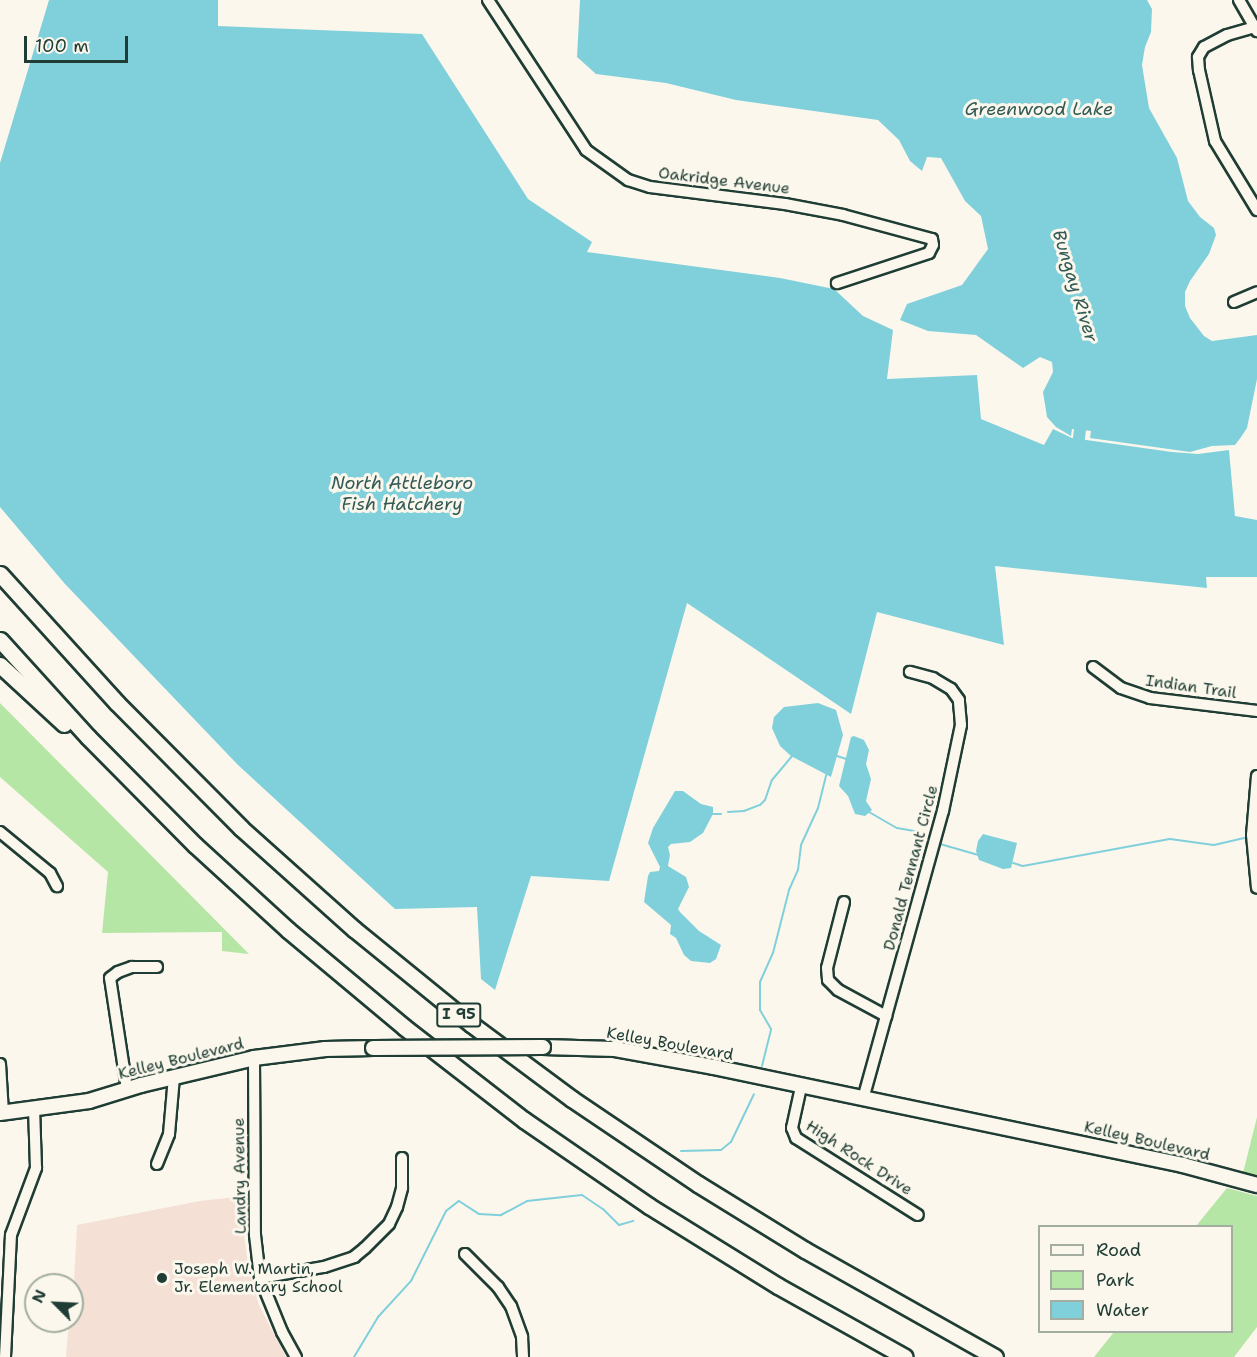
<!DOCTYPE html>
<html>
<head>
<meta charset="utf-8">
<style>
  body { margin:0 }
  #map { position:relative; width:1257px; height:1357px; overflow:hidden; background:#fbf7ec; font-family:"Shantell Sans",sans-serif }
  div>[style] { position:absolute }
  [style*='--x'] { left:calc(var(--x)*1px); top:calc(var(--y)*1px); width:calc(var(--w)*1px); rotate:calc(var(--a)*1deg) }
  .built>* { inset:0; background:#f4e0d4 }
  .green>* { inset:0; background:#b5e6a5 }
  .water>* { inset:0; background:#80d0dc }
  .stream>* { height:2px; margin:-1px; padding:0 1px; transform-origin:1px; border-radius:1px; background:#80d0dc }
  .river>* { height:12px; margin:-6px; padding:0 6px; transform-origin:6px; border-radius:6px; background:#80d0dc }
  .roads { filter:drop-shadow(2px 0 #1f3d34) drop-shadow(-2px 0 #1f3d34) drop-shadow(0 2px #1f3d34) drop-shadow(0 -2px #1f3d34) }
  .minor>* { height:10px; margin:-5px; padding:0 5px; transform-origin:5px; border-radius:5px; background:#fbf7ec }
  .major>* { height:14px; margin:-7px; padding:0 7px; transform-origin:7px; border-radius:7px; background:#fbf7ec }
  .highway>* { height:15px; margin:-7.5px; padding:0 7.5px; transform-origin:7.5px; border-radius:7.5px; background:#fbf7ec }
  .bridges { filter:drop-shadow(2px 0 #1f3d34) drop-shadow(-2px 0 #1f3d34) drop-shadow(0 2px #1f3d34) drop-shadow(0 -2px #1f3d34) }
  .major-bridge>* { height:14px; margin:-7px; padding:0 7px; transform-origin:7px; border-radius:7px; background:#fbf7ec }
  .dots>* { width:16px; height:16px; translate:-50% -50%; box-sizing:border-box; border:3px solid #fbf7ec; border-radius:50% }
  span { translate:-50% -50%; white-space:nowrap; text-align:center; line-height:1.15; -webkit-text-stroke:6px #fbf7ec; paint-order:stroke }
  .shield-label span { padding:2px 4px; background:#fbf7ec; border:2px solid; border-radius:4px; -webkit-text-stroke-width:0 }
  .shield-label { font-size:15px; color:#1f3d34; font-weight:700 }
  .street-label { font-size:16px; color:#1f3d34 }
  .poi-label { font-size:16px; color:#1f3d34 }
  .left { translate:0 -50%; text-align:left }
  .water-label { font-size:18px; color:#325a56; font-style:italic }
  .legend { position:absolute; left:1038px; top:1225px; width:195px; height:108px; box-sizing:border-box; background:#fbf7ec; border:2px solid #a3ada2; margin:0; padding:8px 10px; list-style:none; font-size:18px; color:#1f3d34 }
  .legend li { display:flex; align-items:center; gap:12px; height:30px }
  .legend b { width:30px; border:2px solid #a3ada2 }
  .north { position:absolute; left:24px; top:1273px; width:60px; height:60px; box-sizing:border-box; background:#fbf7ec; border:2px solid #a3ada2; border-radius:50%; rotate:294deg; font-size:16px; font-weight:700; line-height:24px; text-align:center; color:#1f3d34 }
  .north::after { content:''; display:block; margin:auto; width:21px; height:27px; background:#1f3d34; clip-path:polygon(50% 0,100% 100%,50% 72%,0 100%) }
  .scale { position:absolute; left:24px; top:36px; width:104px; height:27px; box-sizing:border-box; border:3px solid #1f3d34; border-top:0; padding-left:8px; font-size:18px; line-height:21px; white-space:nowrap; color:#1f3d34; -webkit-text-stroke:4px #fbf7ec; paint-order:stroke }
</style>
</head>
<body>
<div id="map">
  <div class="built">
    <i style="clip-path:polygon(244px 1196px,244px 1235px,249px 1271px,259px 1305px,286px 1357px,66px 1357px,69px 1321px,72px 1321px,77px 1225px,200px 1201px)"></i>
  </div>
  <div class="green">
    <i style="clip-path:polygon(0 703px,249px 954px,222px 951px,222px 932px,102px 933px,108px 872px,0 777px)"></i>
    <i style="clip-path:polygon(1257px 1117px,1257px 1177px,1243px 1173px)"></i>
    <i style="clip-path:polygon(1227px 1188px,1257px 1196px,1257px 1327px,1234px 1357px,1094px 1357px,1114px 1332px,1232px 1332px,1232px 1226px,1196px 1226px)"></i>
  </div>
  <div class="water">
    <i style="clip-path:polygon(49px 0,218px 0,218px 26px,422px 34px,528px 199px,592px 242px,587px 252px,780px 278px,834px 289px,863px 316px,893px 330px,887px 379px,977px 375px,981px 419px,1044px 445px,1053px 429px,1072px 438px,1172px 452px,1198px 454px,1229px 450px,1235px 516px,1257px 520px,1257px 577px,1206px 577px,1207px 588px,995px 566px,1004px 645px,877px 612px,851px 714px,687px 603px,609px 881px,531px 876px,495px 990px,481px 979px,477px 907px,395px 909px,238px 765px,65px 584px,0 507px,0 163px)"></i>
    <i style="clip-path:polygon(580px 0,1147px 0,1152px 9px,1151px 32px,1145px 47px,1142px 65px,1149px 108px,1177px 158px,1188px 201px,1200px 217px,1214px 228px,1216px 235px,1209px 254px,1190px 281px,1185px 292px,1185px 306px,1190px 318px,1204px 336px,1212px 341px,1257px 335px,1257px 379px,1247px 428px,1241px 437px,1235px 445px,1212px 446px,1190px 452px,1090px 438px,1091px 431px,1072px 429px,1071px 436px,1056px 427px,1047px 417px,1043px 392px,1053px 372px,1052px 362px,1040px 357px,1023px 368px,976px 335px,928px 331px,900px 320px,907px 304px,962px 285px,988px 249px,981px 216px,965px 201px,941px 158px,927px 157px,922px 171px,910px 161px,899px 140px,878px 120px,736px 100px,666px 83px,596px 74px,577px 57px)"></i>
    <i style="clip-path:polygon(818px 703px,836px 710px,843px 735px,831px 777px,791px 756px,780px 746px,772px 728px,774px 717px,784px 707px)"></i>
    <i style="clip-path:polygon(854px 736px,864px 740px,869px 750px,866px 764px,871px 779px,866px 801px,872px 810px,865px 816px,855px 814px,848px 796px,839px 786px,851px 737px)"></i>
    <i style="clip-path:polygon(675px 791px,683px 791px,701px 804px,713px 807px,713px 814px,703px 833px,690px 842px,671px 844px,668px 847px,670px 855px,668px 866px,686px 877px,689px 887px,678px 909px,680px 912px,699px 931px,721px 945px,716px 959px,710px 963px,691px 961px,684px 955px,676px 938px,670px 934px,671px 925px,644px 902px,648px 876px,650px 872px,659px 871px,660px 867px,648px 843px,653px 828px)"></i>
    <i style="clip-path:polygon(983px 834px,1017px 843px,1011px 868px,1003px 869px,979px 860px,976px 851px,978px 841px)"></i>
  </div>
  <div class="stream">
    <i style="--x:834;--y:755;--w:13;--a:18"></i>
    <i style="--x:728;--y:812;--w:16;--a:-4"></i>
    <i style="--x:744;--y:811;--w:17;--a:-21"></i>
    <i style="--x:760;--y:805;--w:7;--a:-45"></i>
    <i style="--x:765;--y:800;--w:21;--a:-71"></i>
    <i style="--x:772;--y:780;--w:31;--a:-50"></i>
    <i style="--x:869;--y:812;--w:32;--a:30"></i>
    <i style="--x:897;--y:828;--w:29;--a:10"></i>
    <i style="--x:713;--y:814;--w:8;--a:0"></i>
    <i style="--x:940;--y:844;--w:40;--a:16"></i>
    <i style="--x:1013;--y:863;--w:10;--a:17"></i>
    <i style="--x:1023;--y:866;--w:149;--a:-10.4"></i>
    <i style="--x:1170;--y:839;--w:44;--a:7.8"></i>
    <i style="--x:1214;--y:845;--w:31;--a:-13"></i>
    <i style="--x:762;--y:1066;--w:38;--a:-76"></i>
    <i style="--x:771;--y:1029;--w:22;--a:-120"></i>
    <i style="--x:760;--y:1010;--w:28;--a:-90"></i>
    <i style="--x:760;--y:982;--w:32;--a:-66"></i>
    <i style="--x:773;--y:953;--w:65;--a:-75.7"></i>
    <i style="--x:789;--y:890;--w:22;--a:-66"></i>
    <i style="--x:798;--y:870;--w:25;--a:-83"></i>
    <i style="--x:801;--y:845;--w:41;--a:-65.3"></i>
    <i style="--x:818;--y:808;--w:34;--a:-76"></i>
    <i style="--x:681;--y:1151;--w:40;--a:-1.4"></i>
    <i style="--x:721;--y:1150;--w:13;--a:-39"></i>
    <i style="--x:731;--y:1142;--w:53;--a:-64.4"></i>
    <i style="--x:354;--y:1357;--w:47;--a:-59"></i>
    <i style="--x:378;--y:1317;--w:49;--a:-47.5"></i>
    <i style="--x:411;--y:1281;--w:78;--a:-63.4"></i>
    <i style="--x:446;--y:1211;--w:16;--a:-38"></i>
    <i style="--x:459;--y:1201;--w:24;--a:33"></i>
    <i style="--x:479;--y:1214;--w:22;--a:3"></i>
    <i style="--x:501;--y:1215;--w:30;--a:-28"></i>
    <i style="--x:527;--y:1201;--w:55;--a:-6.2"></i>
    <i style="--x:582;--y:1195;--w:25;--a:34"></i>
    <i style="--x:603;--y:1209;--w:23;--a:45"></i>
    <i style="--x:619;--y:1225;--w:15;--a:-16"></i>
  </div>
  <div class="river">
    <i style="--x:1077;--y:454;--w:24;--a:-83"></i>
  </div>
  <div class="roads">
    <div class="minor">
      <i style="--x:488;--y:0;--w:179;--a:56.8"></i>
      <i style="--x:586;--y:150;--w:52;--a:35.5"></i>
      <i style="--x:628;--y:180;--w:23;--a:18"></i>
      <i style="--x:650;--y:187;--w:136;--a:7.2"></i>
      <i style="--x:785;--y:204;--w:59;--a:10.7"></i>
      <i style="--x:843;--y:215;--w:92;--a:15.1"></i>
      <i style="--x:932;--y:239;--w:6;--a:81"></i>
      <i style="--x:933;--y:245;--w:9;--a:117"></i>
      <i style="--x:929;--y:253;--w:97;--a:161.9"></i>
      <i style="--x:1239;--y:0;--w:36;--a:60"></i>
      <i style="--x:1255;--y:27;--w:29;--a:164"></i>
      <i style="--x:1227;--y:35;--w:26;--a:152"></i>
      <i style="--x:1204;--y:47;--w:12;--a:121"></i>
      <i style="--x:1198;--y:57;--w:13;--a:86"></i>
      <i style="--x:1199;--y:70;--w:73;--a:77.3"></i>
      <i style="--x:1215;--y:141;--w:81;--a:58.7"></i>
      <i style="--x:1234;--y:302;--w:25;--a:-23"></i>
      <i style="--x:1093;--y:667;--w:35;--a:37"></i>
      <i style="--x:1121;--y:688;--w:31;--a:19"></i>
      <i style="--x:1150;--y:698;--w:108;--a:6.9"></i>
      <i style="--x:1257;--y:776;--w:59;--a:94.8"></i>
      <i style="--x:1252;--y:835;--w:53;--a:84.6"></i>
      <i style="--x:0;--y:832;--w:65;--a:39.4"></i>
      <i style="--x:50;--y:873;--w:15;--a:62"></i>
      <i style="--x:844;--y:902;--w:68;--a:104.4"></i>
      <i style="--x:827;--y:968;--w:12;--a:85"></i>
      <i style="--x:828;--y:980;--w:14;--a:45"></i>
      <i style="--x:838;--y:990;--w:55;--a:28.4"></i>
      <i style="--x:254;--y:1058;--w:177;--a:89.7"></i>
      <i style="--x:255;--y:1235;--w:43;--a:83.4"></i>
      <i style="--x:260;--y:1278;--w:58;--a:67.8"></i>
      <i style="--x:282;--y:1332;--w:29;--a:61"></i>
      <i style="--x:0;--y:1064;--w:49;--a:86.5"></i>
      <i style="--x:801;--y:1087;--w:42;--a:102.4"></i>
      <i style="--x:792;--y:1128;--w:11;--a:68"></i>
      <i style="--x:796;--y:1138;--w:144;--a:32.3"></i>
      <i style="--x:127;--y:1089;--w:112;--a:-98.7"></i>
      <i style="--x:110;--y:978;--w:10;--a:-37"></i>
      <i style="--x:118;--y:972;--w:15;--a:-20"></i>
      <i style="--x:132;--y:967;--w:25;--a:0"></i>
      <i style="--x:863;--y:1099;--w:299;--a:-74.5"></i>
      <i style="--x:943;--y:811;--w:88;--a:-78.2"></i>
      <i style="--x:961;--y:725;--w:25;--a:-95"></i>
      <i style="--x:959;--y:700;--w:14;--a:-126"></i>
      <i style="--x:951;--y:689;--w:21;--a:-149"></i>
      <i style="--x:933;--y:678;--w:24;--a:-165"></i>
      <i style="--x:157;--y:1164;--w:32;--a:-68"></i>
      <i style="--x:169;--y:1134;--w:57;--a:-85"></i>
      <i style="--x:465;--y:1254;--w:47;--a:45"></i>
      <i style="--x:498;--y:1287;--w:23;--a:56"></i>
      <i style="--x:511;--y:1306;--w:33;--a:70"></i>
      <i style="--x:522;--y:1337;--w:20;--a:87"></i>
      <i style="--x:260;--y:1278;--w:65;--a:-9.8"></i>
      <i style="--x:324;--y:1267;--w:32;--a:-18"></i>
      <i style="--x:354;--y:1257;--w:14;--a:-39"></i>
      <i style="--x:365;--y:1248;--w:34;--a:-45"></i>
      <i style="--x:389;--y:1224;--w:19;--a:-65"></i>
      <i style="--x:397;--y:1207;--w:20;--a:-75"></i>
      <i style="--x:402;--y:1188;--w:30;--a:-90"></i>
      <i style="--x:5;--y:1357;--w:122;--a:-87.2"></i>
      <i style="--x:11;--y:1235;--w:72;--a:-69.5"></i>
      <i style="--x:36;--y:1168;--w:59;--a:-91.9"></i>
    </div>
    <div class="major">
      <i style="--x:543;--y:1047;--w:72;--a:1.6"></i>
      <i style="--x:615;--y:1049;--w:101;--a:10.3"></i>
      <i style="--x:714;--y:1067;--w:479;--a:11.8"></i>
      <i style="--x:1183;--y:1165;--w:77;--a:15.1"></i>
      <i style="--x:0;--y:1113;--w:90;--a:-7.7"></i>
      <i style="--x:89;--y:1101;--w:54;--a:-17.1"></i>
      <i style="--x:141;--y:1085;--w:116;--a:-13.4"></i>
      <i style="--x:254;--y:1058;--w:72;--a:-7.2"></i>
      <i style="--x:325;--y:1049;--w:48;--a:-1.2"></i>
    </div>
    <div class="highway">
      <i style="--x:0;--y:574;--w:174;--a:47.8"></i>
      <i style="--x:117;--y:703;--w:176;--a:45.2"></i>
      <i style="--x:241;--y:828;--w:152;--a:41.8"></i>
      <i style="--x:354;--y:929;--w:151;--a:39.1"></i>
      <i style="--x:471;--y:1024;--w:126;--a:36.6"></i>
      <i style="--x:572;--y:1099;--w:152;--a:34"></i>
      <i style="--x:698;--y:1184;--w:126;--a:31.7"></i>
      <i style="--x:805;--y:1250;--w:218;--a:29.4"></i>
      <i style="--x:0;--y:640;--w:131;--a:47.8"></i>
      <i style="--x:88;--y:737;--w:152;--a:45.3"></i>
      <i style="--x:195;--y:845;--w:126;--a:42.4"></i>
      <i style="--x:288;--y:930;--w:151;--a:39.9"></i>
      <i style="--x:404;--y:1027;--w:152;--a:37.8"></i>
      <i style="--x:524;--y:1120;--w:152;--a:34.5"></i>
      <i style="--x:649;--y:1206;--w:152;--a:31.8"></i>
      <i style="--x:778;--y:1286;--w:145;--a:29.2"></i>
      <i style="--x:0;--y:665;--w:87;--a:42.7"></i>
    </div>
  </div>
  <div class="bridges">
    <div class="major-bridge">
      <i style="--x:373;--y:1048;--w:170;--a:-0.3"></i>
    </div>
  </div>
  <div class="dots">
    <i style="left:162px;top:1278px;background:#1f3d34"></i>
  </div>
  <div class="shield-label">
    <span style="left:459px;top:1015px">I 95</span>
  </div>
  <div class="street-label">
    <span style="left:724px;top:181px;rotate:7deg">Oakridge Avenue</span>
    <span style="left:1191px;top:687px;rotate:8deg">Indian Trail</span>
    <span style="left:911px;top:868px;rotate:-75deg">Donald Tennant Circle</span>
    <span style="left:670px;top:1044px;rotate:10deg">Kelley Boulevard</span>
    <span style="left:181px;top:1059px;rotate:-14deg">Kelley Boulevard</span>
    <span style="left:1147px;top:1141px;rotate:13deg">Kelley Boulevard</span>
    <span style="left:859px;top:1158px;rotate:33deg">High Rock Drive</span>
    <span style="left:240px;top:1176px;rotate:-91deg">Landry Avenue</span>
  </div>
  <div class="poi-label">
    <span class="left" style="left:174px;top:1278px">Joseph W. Martin,<br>Jr. Elementary School</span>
  </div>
  <div class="water-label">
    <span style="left:1039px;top:109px">Greenwood Lake</span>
    <span style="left:1075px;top:286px;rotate:73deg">Bungay River</span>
    <span style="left:402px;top:494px">North Attleboro<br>Fish Hatchery</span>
  </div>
  <ul class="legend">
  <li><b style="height:8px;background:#fbf7ec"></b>Road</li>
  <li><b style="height:16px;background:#b5e6a5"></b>Park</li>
  <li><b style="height:16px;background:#80d0dc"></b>Water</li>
  </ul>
  <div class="north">N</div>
  <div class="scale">100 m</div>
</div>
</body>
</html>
